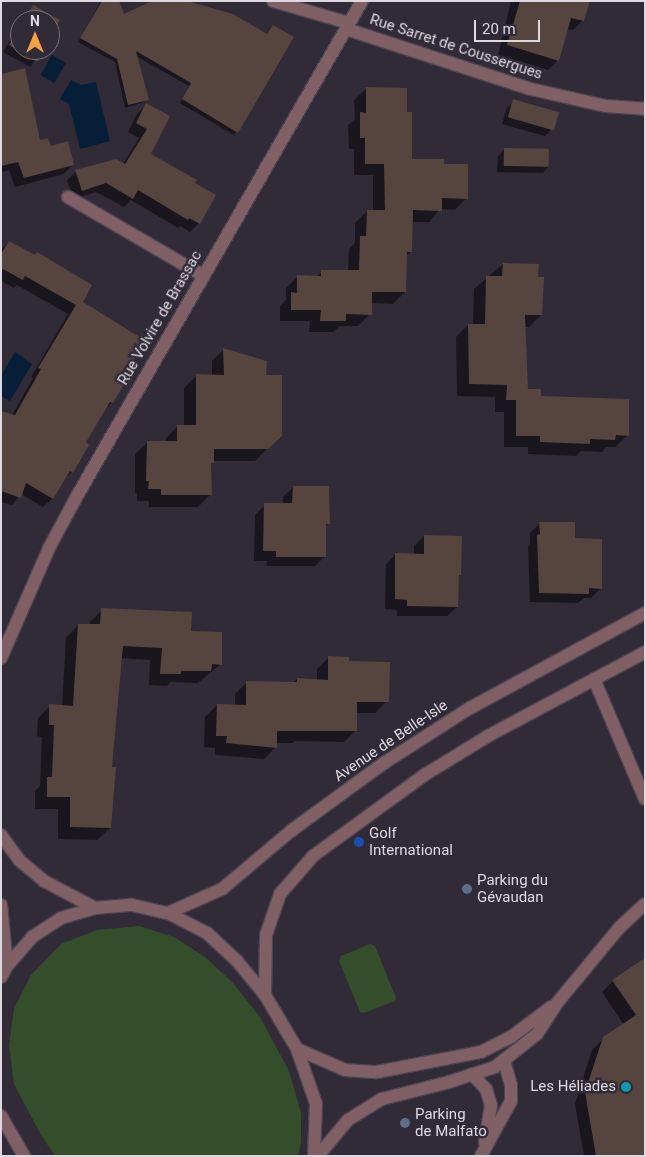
<!DOCTYPE html>
<html>
<head>
<meta charset="utf-8">
<style>
  body { margin:0 }
  #map { position:relative; width:646px; height:1157px; overflow:hidden; background:#312a37; font-family:Roboto,sans-serif }
  div>[style] { position:absolute }
  [style*='--x'] { left:calc(var(--x)*1px); top:calc(var(--y)*1px); width:calc(var(--w)*1px); rotate:calc(var(--a)*1deg) }
  .green>* { inset:0; background:#344e2b }
  .water>* { inset:0; background:#061e37; transform-origin:0 0 }
  .shadow>* { inset:0; background:#0007 }
  .building>* { inset:0; background:#56453f; transform-origin:0 0 }
  .roads { filter:drop-shadow(1px 0 #4d4652) drop-shadow(-1px 0 #4d4652) drop-shadow(0 1px #4d4652) drop-shadow(0 -1px #4d4652) }
  .minor>* { height:12px; margin:-6px; padding:0 6px; transform-origin:6px; border-radius:6px; background:#805f65 }
  .dots>* { width:14px; height:14px; translate:-50% -50%; box-sizing:border-box; border:2px solid #312a37; border-radius:50% }
  span { translate:-50% -50%; white-space:nowrap; text-align:center; line-height:1.15; -webkit-text-stroke:5px #312a37; paint-order:stroke }
  .street-label { font-size:15px; color:#ded9e1 }
  .poi-label { font-size:15px; color:#ded9e1 }
  .left { translate:0 -50%; text-align:left }
  .right { translate:-100% -50%; text-align:right }
  .frame { position:absolute; inset:0; border:2px solid #ded9e1; pointer-events:none }
  .north { position:absolute; left:10px; top:10px; width:50px; height:50px; box-sizing:border-box; background:#312a37; border:1px solid #76707b; border-radius:50%; rotate:0deg; font-size:14px; font-weight:700; line-height:20px; text-align:center; color:#ded9e1 }
  .north::after { content:''; display:block; margin:auto; width:18px; height:22px; background:#f5a246; clip-path:polygon(50% 0,100% 100%,50% 72%,0 100%) }
  .scale { position:absolute; left:474px; top:20px; width:66px; height:22px; box-sizing:border-box; border:2px solid #ded9e1; border-top:0; padding-left:6px; font-size:15px; line-height:18px; white-space:nowrap; color:#ded9e1; -webkit-text-stroke:4px #312a37; paint-order:stroke }
</style>
</head>
<body>
<div id="map">
  <div class="green">
    <i style="clip-path:polygon(139px 926px,174px 937px,205px 957px,232px 982px,260px 1017px,289px 1071px,301px 1113px,301px 1143px,298px 1156px,55px 1156px,41px 1135px,14px 1084px,9px 1045px,14px 1008px,31px 975px,61px 944px,97px 930px)"></i>
    <i style="clip-path:polygon(370px 944px,375px 946px,396px 998px,395px 1001px,364px 1013px,360px 1012px,339px 961px,341px 956px)"></i>
  </div>
  <div class="water">
    <i style="left:52px;top:55px;width:16px;height:23px;rotate:30deg"></i>
    <i style="clip-path:polygon(71px 80px,81px 85px,96px 82px,110px 141px,80px 149px,69px 104px,60px 99px)"></i>
    <i style="clip-path:polygon(15px 352px,32px 364px,10px 401px,1px 396px,1px 376px)"></i>
  </div>
  <div class="shadow">
    <i style="clip-path:polygon(101px 1px,118px 1px,123px 16px,293px 38px,234px 135px,180px 103px,189px 86px,136px 56px,148px 99px,144px 102px,125px 108px,115px 62px,78px 42px)"></i>
    <i style="clip-path:polygon(511px 1px,588px 1px,583px 20px,573px 30px,566px 29px,558px 60px,548px 70px,498px 55px)"></i>
    <i style="clip-path:polygon(33px 6px,58px 21px,50px 36px,50px 20px,22px 20px)"></i>
    <i style="clip-path:polygon(20px 24px,20px 50px,42px 50px,30px 67px,3px 52px)"></i>
    <i style="clip-path:polygon(1px 75px,39px 142px,73px 164px,64px 174px,15px 187px,9px 170px,1px 172px)"></i>
    <i style="clip-path:polygon(366px 89px,406px 113px,411px 160px,443px 165px,466px 198px,455px 210px,440px 209px,429px 222px,412px 222px,411px 252px,406px 256px,405px 292px,393px 304px,371px 303px,370px 314px,358px 326px,340px 326px,333px 332px,309px 332px,310px 321px,280px 321px,280px 306px,286px 300px,286px 288px,298px 276px,316px 277px,322px 272px,348px 272px,349px 249px,355px 243px,355px 223px,367px 211px,373px 211px,373px 175px,354px 175px,354px 149px,349px 149px,348px 125px,355px 119px,354px 100px)"></i>
    <i style="clip-path:polygon(514px 101px,552px 129px,545px 136px,502px 124px,507px 108px)"></i>
    <i style="clip-path:polygon(146px 105px,150px 154px,193px 184px,199px 223px,190px 232px,180px 226px,178px 228px,131px 200px,124px 207px,96px 192px,73px 199px,67px 180px,76px 172px,123px 164px,139px 138px,128px 132px,137px 114px)"></i>
    <i style="clip-path:polygon(505px 149px,549px 166px,543px 173px,497px 172px,498px 156px)"></i>
    <i style="clip-path:polygon(10px 242px,81px 303px,123px 375px,112px 402px,104px 411px,84px 443px,72px 472px,63px 480px,52px 499px,43px 507px,21px 494px,12px 505px,1px 502px,1px 435px,33px 378px,31px 377px,68px 314px,17px 285px,14px 288px,1px 281px,1px 250px)"></i>
    <i style="clip-path:polygon(503px 264px,537px 278px,541px 315px,529px 327px,524px 327px,527px 390px,628px 435px,615px 447px,606px 447px,602px 452px,581px 451px,576px 456px,528px 454px,528px 447px,504px 447px,504px 412px,495px 412px,495px 397px,457px 396px,456px 337px,468px 325px,473px 325px,474px 289px)"></i>
    <i style="clip-path:polygon(224px 349px,265px 376px,281px 435px,255px 461px,213px 461px,210px 466px,211px 494px,198px 507px,149px 507px,149px 501px,137px 501px,137px 493px,135px 493px,135px 454px,148px 442px,166px 442px,166px 438px,178px 426px,184px 426px,184px 388px,196px 376px,212px 376px,212px 361px)"></i>
    <i style="clip-path:polygon(293px 487px,328px 524px,325px 527px,325px 556px,315px 566px,266px 566px,267px 561px,254px 561px,255px 515px,265px 505px,283px 504px,283px 497px)"></i>
    <i style="clip-path:polygon(540px 523px,574px 540px,601px 588px,591px 598px,584px 598px,578px 603px,530px 602px,528px 546px,530px 543px,530px 533px)"></i>
    <i style="clip-path:polygon(424px 536px,460px 574px,457px 577px,457px 607px,447px 616px,397px 616px,397px 610px,385px 609px,386px 564px,396px 554px,414px 555px,414px 546px)"></i>
    <i style="clip-path:polygon(102px 610px,190px 632px,221px 664px,198px 683px,170px 682px,167px 686px,149px 685px,150px 660px,120px 658px,111px 768px,110px 828px,97px 840px,58px 839px,58px 809px,35px 809px,35px 791px,40px 786px,42px 737px,37px 736px,38px 718px,50px 706px,62px 706px,66px 638px,78px 625px,90px 625px,90px 622px)"></i>
    <i style="clip-path:polygon(329px 657px,348px 662px,387px 701px,375px 713px,356px 713px,356px 730px,344px 742px,295px 741px,293px 743px,276px 743px,276px 747px,264px 759px,215px 755px,215px 748px,204px 747px,205px 717px,217px 705px,235px 706px,235px 694px,247px 682px,293px 683px,297px 679px,317px 680px,317px 669px)"></i>
    <i style="clip-path:polygon(645px 960px,645px 1156px,584px 1156px,575px 1104px,592px 1050px,604px 1038px,624px 1025px,602px 992px,613px 981px)"></i>
  </div>
  <div class="building">
    <i style="clip-path:polygon(102px 1px,119px 1px,124px 14px,152px 1px,187px 1px,233px 14px,267px 34px,273px 25px,294px 37px,238px 133px,182px 99px,191px 83px,136px 51px,149px 100px,128px 105px,117px 59px,80px 38px)"></i>
    <i style="clip-path:polygon(520px 1px,590px 1px,584px 21px,571px 18px,559px 61px,507px 45px)"></i>
    <i style="clip-path:polygon(33px 5px,60px 20px,50px 39px,50px 20px,24px 20px)"></i>
    <i style="clip-path:polygon(20px 26px,20px 50px,44px 50px,37px 62px,9px 45px)"></i>
    <i style="clip-path:polygon(25px 68px,40px 140px,48px 138px,51px 146px,68px 141px,74px 165px,24px 178px,18px 162px,1px 166px,1px 74px)"></i>
    <i style="clip-path:polygon(366px 87px,407px 88px,407px 112px,412px 112px,412px 159px,444px 159px,444px 164px,468px 164px,468px 199px,442px 198px,442px 211px,413px 210px,412px 252px,407px 252px,406px 292px,372px 292px,372px 315px,346px 314px,346px 321px,320px 321px,321px 310px,291px 310px,291px 292px,297px 293px,297px 275px,321px 276px,321px 270px,359px 270px,360px 236px,366px 236px,367px 210px,385px 210px,384px 164px,365px 164px,365px 138px,360px 138px,360px 112px,366px 113px)"></i>
    <i style="left:513px;top:99px;width:48px;height:19px;rotate:16deg"></i>
    <i style="clip-path:polygon(146px 103px,170px 116px,151px 154px,197px 180px,195px 183px,216px 195px,200px 224px,189px 218px,188px 220px,138px 190px,133px 199px,106px 183px,82px 191px,75px 170px,116px 159px,125px 164px,147px 129px,136px 123px)"></i>
    <i style="left:504px;top:148px;width:45px;height:18px;rotate:1deg"></i>
    <i style="clip-path:polygon(9px 241px,35px 255px,37px 252px,92px 285px,83px 302px,146px 341px,125px 374px,129px 376px,113px 403px,110px 402px,86px 442px,89px 445px,73px 473px,70px 471px,53px 499px,26px 483px,21px 498px,1px 491px,1px 411px,15px 415px,41px 369px,38px 368px,76px 305px,25px 276px,23px 280px,1px 268px,1px 254px)"></i>
    <i style="clip-path:polygon(503px 263px,539px 264px,538px 277px,544px 277px,542px 315px,525px 315px,528px 389px,541px 389px,541px 396px,629px 399px,629px 436px,616px 435px,615px 440px,590px 439px,590px 444px,540px 442px,540px 436px,516px 436px,516px 400px,506px 400px,507px 385px,469px 384px,468px 324px,485px 324px,486px 276px,502px 276px)"></i>
    <i style="clip-path:polygon(223px 348px,267px 361px,266px 375px,282px 375px,282px 436px,268px 449px,214px 449px,214px 463px,211px 463px,212px 495px,161px 495px,161px 489px,148px 489px,149px 481px,146px 481px,147px 441px,177px 441px,177px 425px,196px 425px,196px 374px,224px 375px)"></i>
    <i style="clip-path:polygon(293px 486px,329px 486px,330px 524px,326px 524px,326px 557px,276px 557px,276px 551px,263px 551px,264px 503px,292px 503px)"></i>
    <i style="clip-path:polygon(539px 522px,575px 522px,575px 538px,602px 539px,602px 589px,589px 588px,589px 594px,539px 593px,537px 535px,540px 534px)"></i>
    <i style="clip-path:polygon(424px 535px,462px 536px,461px 575px,459px 575px,458px 607px,407px 606px,407px 600px,395px 599px,395px 553px,424px 554px)"></i>
    <i style="clip-path:polygon(101px 608px,192px 612px,191px 631px,222px 632px,222px 665px,212px 664px,211px 671px,181px 671px,181px 674px,160px 674px,162px 648px,123px 646px,112px 767px,116px 767px,111px 828px,70px 827px,70px 797px,47px 797px,47px 777px,52px 777px,54px 725px,49px 725px,49px 704px,73px 706px,78px 624px,100px 624px)"></i>
    <i style="clip-path:polygon(328px 656px,349px 657px,349px 661px,390px 662px,389px 702px,357px 702px,357px 731px,277px 731px,277px 748px,226px 743px,227px 736px,216px 736px,217px 704px,246px 705px,246px 681px,297px 682px,297px 678px,328px 680px)"></i>
    <i style="clip-path:polygon(645px 958px,645px 1156px,596px 1156px,585px 1092px,603px 1037px,636px 1015px,612px 980px)"></i>
  </div>
  <div class="roads">
    <div class="minor">
      <i style="--x:273;--y:1;--w:79;--a:16.1"></i>
      <i style="--x:346;--y:29;--w:194;--a:18"></i>
      <i style="--x:531;--y:89;--w:77;--a:12.8"></i>
      <i style="--x:606;--y:106;--w:39;--a:4"></i>
      <i style="--x:68;--y:197;--w:157;--a:30.2"></i>
      <i style="--x:1;--y:658;--w:120;--a:-66.4"></i>
      <i style="--x:49;--y:548;--w:59;--a:-61.7"></i>
      <i style="--x:77;--y:496;--w:571;--a:-60.07"></i>
      <i style="--x:594;--y:679;--w:130;--a:67"></i>
      <i style="--x:1;--y:835;--w:31;--a:54"></i>
      <i style="--x:19;--y:860;--w:33;--a:40"></i>
      <i style="--x:44;--y:881;--w:58;--a:27.9"></i>
      <i style="--x:1;--y:905;--w:61;--a:84.4"></i>
      <i style="--x:168;--y:913;--w:59;--a:-24"></i>
      <i style="--x:222;--y:889;--w:92;--a:-40.1"></i>
      <i style="--x:292;--y:830;--w:114;--a:-36.1"></i>
      <i style="--x:384;--y:763;--w:102;--a:-32.6"></i>
      <i style="--x:470;--y:708;--w:199;--a:-28.5"></i>
      <i style="--x:1;--y:977;--w:13;--a:-61"></i>
      <i style="--x:7;--y:966;--w:38;--a:-49"></i>
      <i style="--x:32;--y:937;--w:35;--a:-33"></i>
      <i style="--x:61;--y:918;--w:35;--a:-16"></i>
      <i style="--x:95;--y:908;--w:37;--a:-5"></i>
      <i style="--x:132;--y:905;--w:37;--a:13"></i>
      <i style="--x:168;--y:913;--w:44;--a:27.1"></i>
      <i style="--x:207;--y:933;--w:41;--a:43"></i>
      <i style="--x:237;--y:961;--w:44;--a:50.5"></i>
      <i style="--x:265;--y:995;--w:63;--a:59.3"></i>
      <i style="--x:297;--y:1049;--w:58;--a:70.9"></i>
      <i style="--x:316;--y:1104;--w:52;--a:92.2"></i>
      <i style="--x:265;--y:995;--w:60;--a:-89"></i>
      <i style="--x:266;--y:935;--w:43;--a:-71.1"></i>
      <i style="--x:280;--y:894;--w:50;--a:-49"></i>
      <i style="--x:313;--y:856;--w:140;--a:-36"></i>
      <i style="--x:426;--y:774;--w:73;--a:-31.5"></i>
      <i style="--x:488;--y:736;--w:178;--a:-28.1"></i>
      <i style="--x:297;--y:1049;--w:52;--a:23.6"></i>
      <i style="--x:345;--y:1070;--w:32;--a:4"></i>
      <i style="--x:377;--y:1072;--w:106;--a:-10.9"></i>
      <i style="--x:481;--y:1052;--w:34;--a:-27"></i>
      <i style="--x:511;--y:1037;--w:50;--a:-36.9"></i>
      <i style="--x:472;--y:1074;--w:21;--a:47"></i>
      <i style="--x:486;--y:1089;--w:17;--a:73"></i>
      <i style="--x:491;--y:1105;--w:38;--a:99"></i>
      <i style="--x:1;--y:1116;--w:46;--a:60.1"></i>
      <i style="--x:318;--y:1156;--w:47;--a:-50.2"></i>
      <i style="--x:348;--y:1120;--w:40;--a:-32"></i>
      <i style="--x:382;--y:1099;--w:69;--a:-14.2"></i>
      <i style="--x:449;--y:1082;--w:48;--a:-18.1"></i>
      <i style="--x:495;--y:1067;--w:53;--a:-38.2"></i>
      <i style="--x:537;--y:1034;--w:37;--a:-57"></i>
      <i style="--x:557;--y:1003;--w:97;--a:-50.4"></i>
      <i style="--x:619;--y:928;--w:35;--a:-43"></i>
      <i style="--x:481;--y:1156;--w:63;--a:-61.4"></i>
      <i style="--x:511;--y:1101;--w:16;--a:-90"></i>
      <i style="--x:511;--y:1085;--w:26;--a:-106"></i>
    </div>
  </div>
  <div class="dots">
    <i style="left:359px;top:842px;background:#1a4fb4"></i>
    <i style="left:467px;top:889px;background:#5c6f8a"></i>
    <i style="left:626px;top:1087px;background:#0f9aa8"></i>
    <i style="left:405px;top:1123px;background:#5c6f8a"></i>
  </div>
  <div class="street-label">
    <span style="left:456px;top:47px;rotate:18deg">Rue Sarret de Coussergues</span>
    <span style="left:160px;top:318px;rotate:-60deg">Rue Volvire de Brassac</span>
    <span style="left:391px;top:741px;rotate:-34deg">Avenue de Belle-Isle</span>
  </div>
  <div class="poi-label">
    <span class="left" style="left:369px;top:842px">Golf<br>International</span>
    <span class="left" style="left:477px;top:889px">Parking du<br>Gévaudan</span>
    <span class="right" style="left:616px;top:1087px">Les Héliades</span>
    <span class="left" style="left:415px;top:1123px">Parking<br>de Malfato</span>
  </div>
  <div class="frame"></div>
  <div class="north">N</div>
  <div class="scale">20 m</div>
</div>
</body>
</html>
